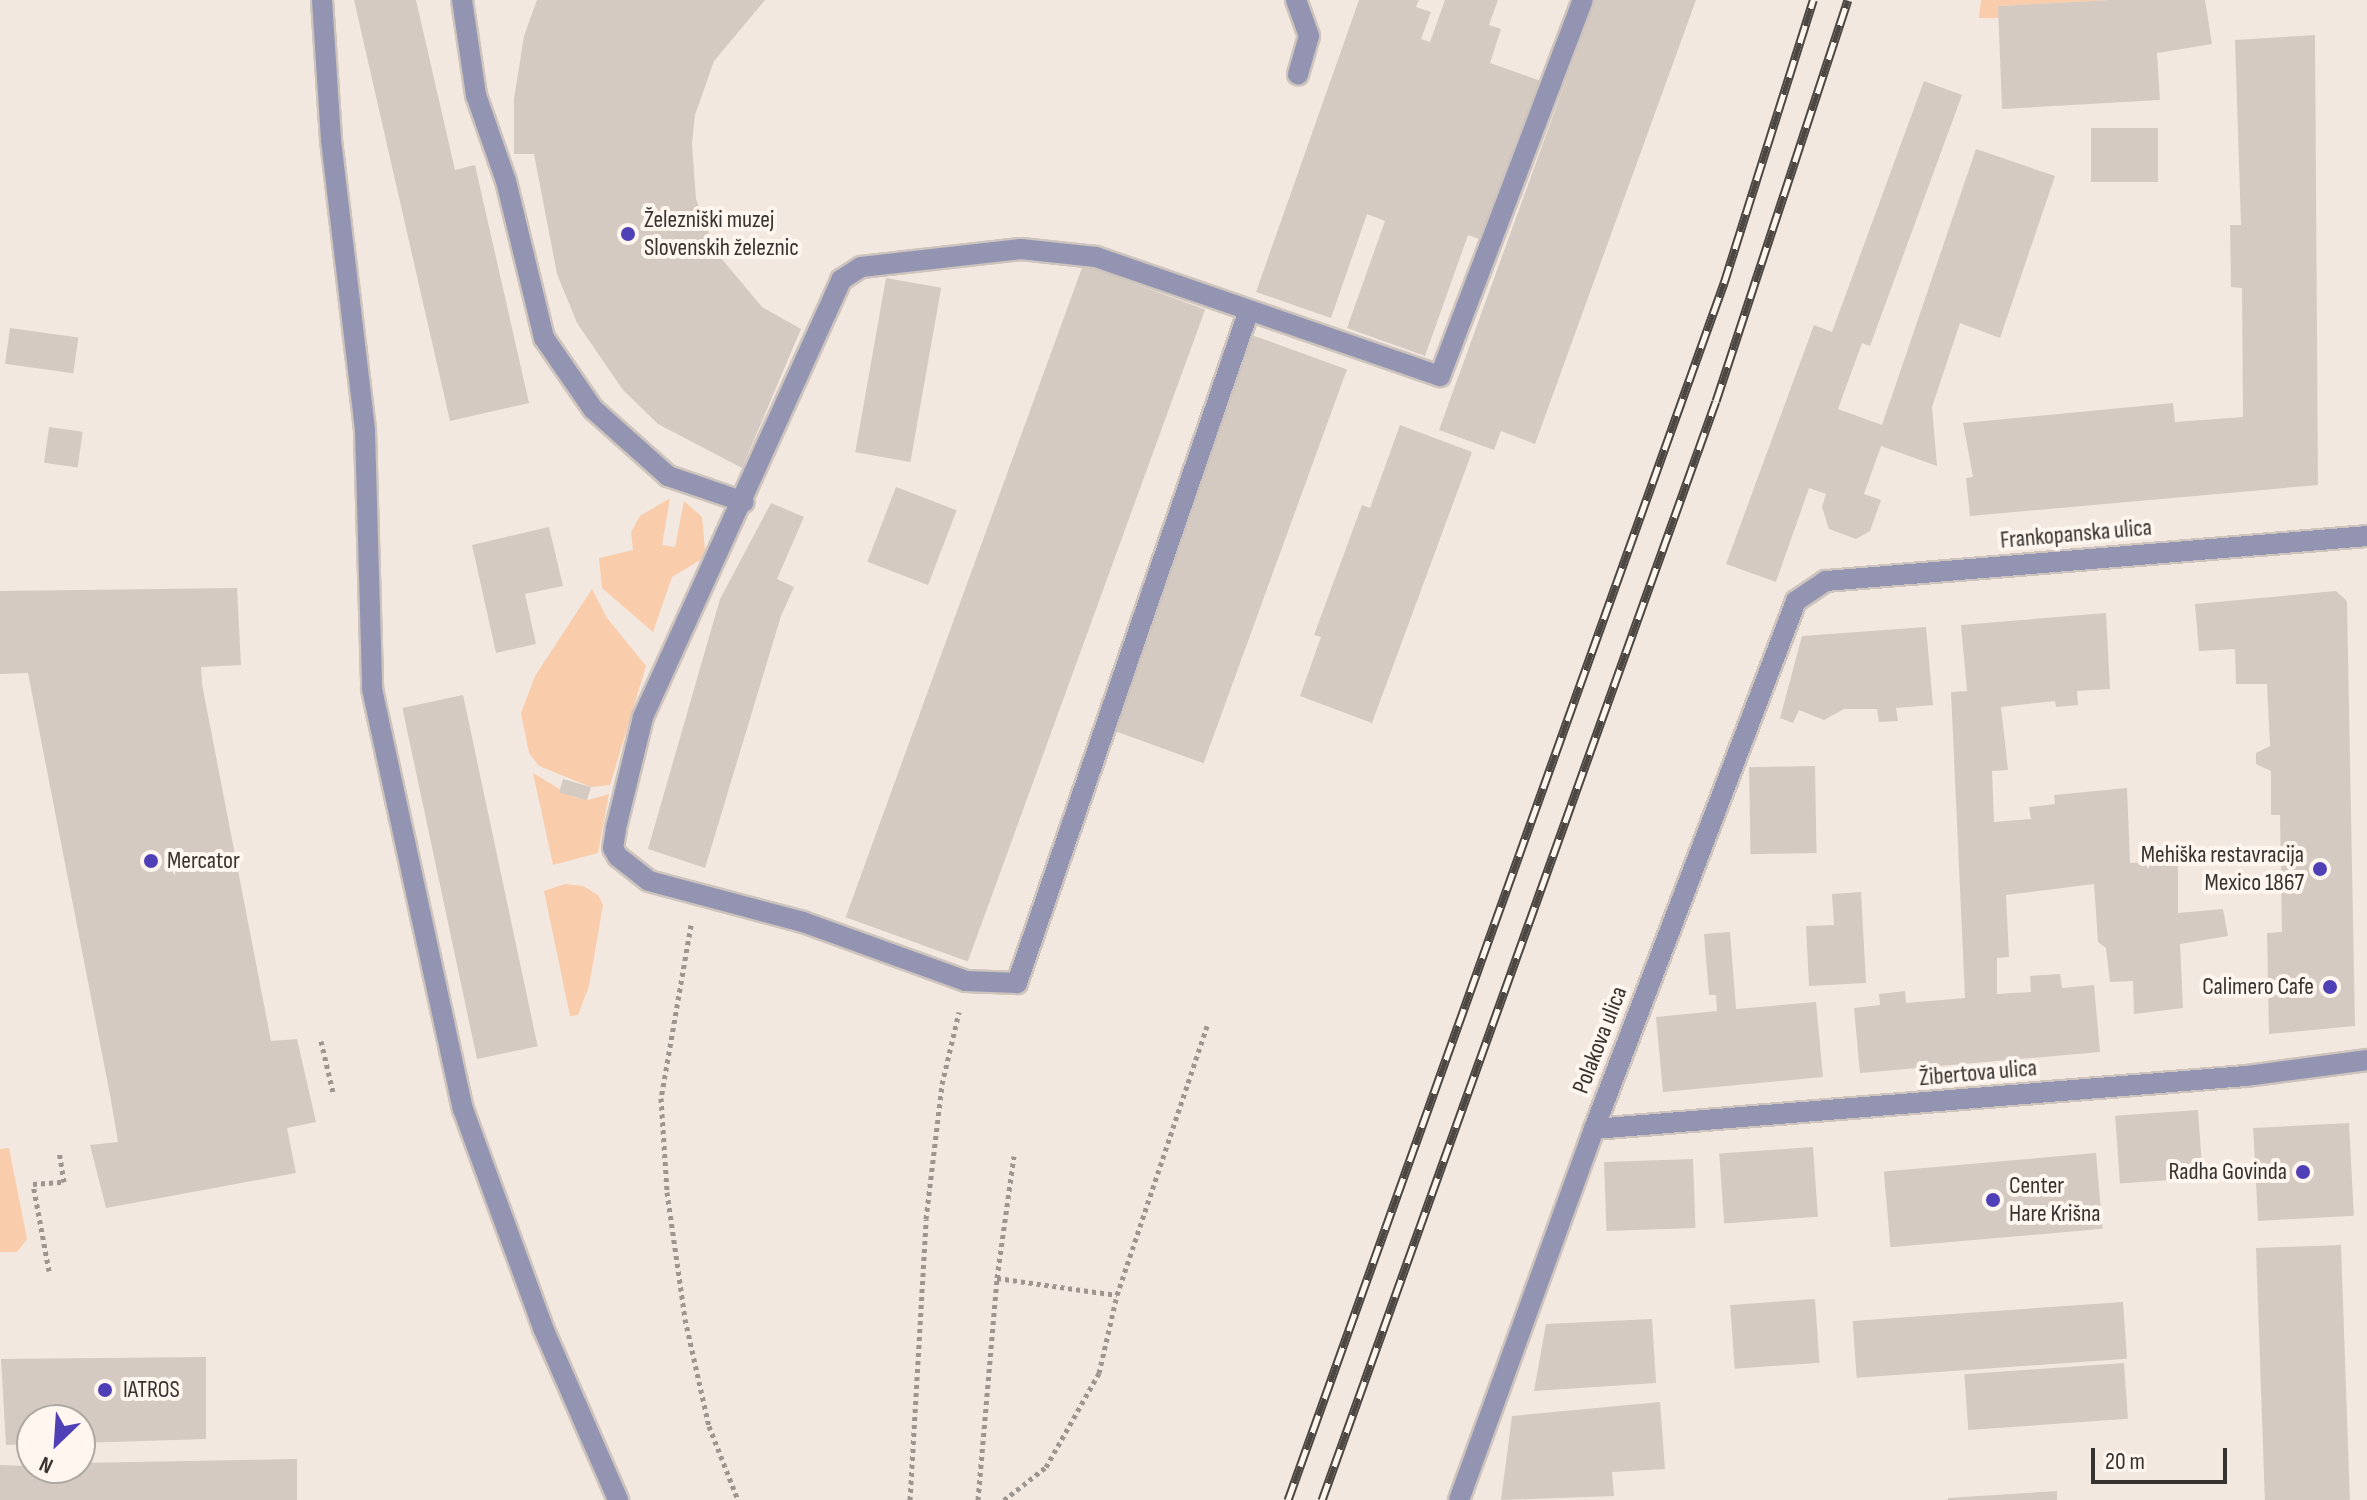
<!DOCTYPE html>
<html>
<head>
<meta charset="utf-8">
<style>
  body { margin:0 }
  #map { position:relative; width:2367px; height:1500px; overflow:hidden; background:#f3e8e0; font-family:"Sofia Sans Condensed",sans-serif }
  div>[style] { position:absolute }
  [style*='--x'] { left:calc(var(--x)*1px); top:calc(var(--y)*1px); width:calc(var(--w)*1px); rotate:calc(var(--a)*1deg) }
  .green>* { inset:0; background:#f9ccab }
  .building>* { inset:0; background:#d4cac2; transform-origin:0 0 }
  .path>* { height:5px; margin-top:-2.5px; transform-origin:0; background:repeating-linear-gradient(90deg,#9d958f 0 4px,transparent 0 8px) }
  .roads { filter:drop-shadow(2px 0 #cdc4bd) drop-shadow(-2px 0 #cdc4bd) drop-shadow(0 2px #cdc4bd) drop-shadow(0 -2px #cdc4bd) }
  .minor>* { height:20px; margin:-10px; padding:0 10px; transform-origin:10px; border-radius:10px; background:#9294b2 }
  .rail>* { height:9px; margin-top:-4.5px; transform-origin:0; background:repeating-linear-gradient(90deg,#fef6ef 0 18px,#4c4743 0 36px); box-sizing:border-box; border-block:2px solid #4c4743 }
  .dots>* { width:22px; height:22px; translate:-50% -50%; box-sizing:border-box; border:4px solid #fef6ef; border-radius:50% }
  span { translate:-50% -50%; white-space:nowrap; text-align:center; line-height:1.15; -webkit-text-stroke:8px #fef6ef; paint-order:stroke }
  .poi-label { font-size:24px; color:#36322f }
  .left { translate:0 -50%; text-align:left }
  .right { translate:-100% -50%; text-align:right }
  .street-label { font-size:24px; color:#36322f }
  .north { position:absolute; left:16px; top:1404px; width:80px; height:80px; box-sizing:border-box; background:#fef6ef; border:2px solid #aea8a2; border-radius:50%; rotate:205deg; font-size:22px; font-weight:700; line-height:32px; text-align:center; color:#36322f }
  .north::after { content:''; display:block; margin:auto; width:28px; height:36px; background:#5040b7; clip-path:polygon(50% 0,100% 100%,50% 72%,0 100%) }
  .scale { position:absolute; left:2091px; top:1448px; width:136px; height:36px; box-sizing:border-box; border:4px solid #36322f; border-top:0; padding-left:10px; font-size:24px; line-height:28px; white-space:nowrap; color:#36322f; -webkit-text-stroke:6px #fef6ef; paint-order:stroke }
</style>
</head>
<body>
<div id="map">
  <div class="green">
    <i style="clip-path:polygon(1981px 0,2111px 0,1998px 6px,1999px 18px,1979px 18px)"></i>
    <i style="clip-path:polygon(670px 498px,662px 545px,675px 547px,684px 501px,702px 517px,705px 550px,700px 560px,672px 577px,653px 632px,602px 588px,599px 558px,633px 550px,631px 532px,640px 516px)"></i>
    <i style="clip-path:polygon(592px 589px,607px 618px,646px 666px,610px 785px,591px 787px,539px 766px,529px 753px,521px 713px,535px 676px)"></i>
    <i style="clip-path:polygon(533px 773px,573px 797px,588px 800px,609px 794px,598px 853px,553px 865px)"></i>
    <i style="clip-path:polygon(565px 884px,583px 886px,598px 895px,603px 905px,589px 986px,578px 1015px,570px 1016px,544px 891px)"></i>
    <i style="clip-path:polygon(9px 1148px,27px 1239px,17px 1252px,0 1252px,0 1149px)"></i>
  </div>
  <div class="building">
    <i style="clip-path:polygon(354px 0,416px 0,455px 170px,475px 165px,529px 403px,450px 421px)"></i>
    <i style="clip-path:polygon(537px 0,765px 0,714px 61px,695px 115px,692px 144px,696px 199px,716px 252px,762px 307px,801px 329px,742px 468px,658px 424px,623px 390px,577px 323px,557px 274px,534px 154px,514px 154px,514px 99px,524px 36px)"></i>
    <i style="clip-path:polygon(1359px 0,1419px 0,1416px 7px,1431px 12px,1421px 39px,1430px 42px,1445px 0,1498px 0,1489px 25px,1501px 29px,1490px 63px,1541px 81px,1485px 241px,1468px 235px,1425px 356px,1347px 328px,1385px 221px,1367px 214px,1331px 318px,1256px 292px)"></i>
    <i style="clip-path:polygon(1595px 0,1696px 0,1535px 444px,1501px 431px,1494px 450px,1439px 430px)"></i>
    <i style="clip-path:polygon(2111px 0,2205px 0,2212px 44px,2157px 53px,2160px 100px,2002px 109px,1998px 6px)"></i>
    <i style="clip-path:polygon(2315px 35px,2318px 485px,1970px 516px,1966px 478px,1973px 477px,1963px 423px,2173px 403px,2175px 422px,2243px 417px,2242px 288px,2231px 287px,2230px 225px,2241px 225px,2235px 40px)"></i>
    <i style="clip-path:polygon(1924px 81px,1962px 95px,1870px 346px,1862px 343px,1838px 409px,1882px 425px,1976px 149px,2055px 176px,2000px 338px,1960px 323px,1932px 407px,1937px 466px,1881px 446px,1864px 494px,1881px 500px,1870px 531px,1856px 539px,1829px 529px,1822px 507px,1826px 494px,1809px 488px,1776px 582px,1726px 564px,1814px 325px,1832px 332px)"></i>
    <i style="left:2091px;top:128px;width:67px;height:54px"></i>
    <i style="left:1083px;top:265px;width:130px;height:694px;rotate:20deg"></i>
    <i style="left:886px;top:278px;width:56px;height:177px;rotate:10deg"></i>
    <i style="left:10px;top:328px;width:69px;height:36px;rotate:8deg"></i>
    <i style="left:1252px;top:335px;width:101px;height:419px;rotate:20deg"></i>
    <i style="clip-path:polygon(1400px 425px,1472px 452px,1372px 723px,1300px 696px,1321px 637px,1314px 635px,1362px 505px,1370px 508px)"></i>
    <i style="left:49px;top:427px;width:34px;height:36px;rotate:8deg"></i>
    <i style="left:896px;top:487px;width:65px;height:80px;rotate:21deg"></i>
    <i style="clip-path:polygon(771px 503px,804px 517px,777px 579px,794px 587px,781px 616px,705px 868px,648px 849px,720px 599px)"></i>
    <i style="clip-path:polygon(549px 527px,563px 586px,525px 594px,536px 644px,496px 653px,472px 545px)"></i>
    <i style="clip-path:polygon(237px 588px,241px 665px,201px 667px,202px 684px,271px 1041px,297px 1039px,316px 1122px,287px 1128px,296px 1173px,106px 1208px,90px 1145px,118px 1142px,110px 1095px,28px 673px,0 674px,0 591px)"></i>
    <i style="clip-path:polygon(2336px 591px,2347px 601px,2355px 1026px,2269px 1034px,2267px 933px,2282px 932px,2280px 815px,2271px 815px,2271px 771px,2256px 764px,2256px 753px,2270px 746px,2267px 684px,2236px 684px,2235px 649px,2199px 651px,2195px 604px)"></i>
    <i style="clip-path:polygon(2106px 613px,2110px 689px,2077px 691px,2078px 705px,2056px 707px,2055px 701px,2001px 707px,2008px 770px,1992px 771px,1994px 822px,2031px 819px,2029px 807px,2055px 804px,2054px 795px,2127px 788px,2130px 863px,2178px 860px,2178px 913px,2223px 909px,2228px 936px,2180px 944px,2183px 1008px,2134px 1014px,2133px 981px,2110px 982px,2106px 948px,2098px 942px,2094px 884px,2006px 895px,2009px 957px,1997px 958px,1997px 994px,2031px 992px,2030px 976px,2060px 974px,2062px 988px,2094px 985px,2100px 1052px,1860px 1073px,1854px 1008px,1880px 1005px,1879px 994px,1905px 991px,1906px 1003px,1965px 998px,1951px 692px,1967px 691px,1961px 625px)"></i>
    <i style="clip-path:polygon(1926px 627px,1933px 705px,1896px 708px,1898px 721px,1879px 722px,1877px 709px,1844px 709px,1824px 720px,1799px 710px,1793px 723px,1780px 718px,1802px 636px)"></i>
    <i style="left:463px;top:695px;width:359px;height:62px;rotate:78deg"></i>
    <i style="left:1815px;top:766px;width:87px;height:66px;rotate:89deg"></i>
    <i style="left:563px;top:779px;width:29px;height:14px;rotate:16deg"></i>
    <i style="clip-path:polygon(1861px 892px,1866px 983px,1809px 986px,1806px 926px,1834px 925px,1832px 894px)"></i>
    <i style="clip-path:polygon(1730px 932px,1736px 1009px,1816px 1002px,1823px 1077px,1663px 1092px,1656px 1017px,1717px 1011px,1716px 995px,1709px 995px,1704px 934px)"></i>
    <i style="left:2198px;top:1110px;width:68px;height:83px;rotate:86deg"></i>
    <i style="left:2349px;top:1123px;width:93px;height:96px;rotate:87deg"></i>
    <i style="left:1813px;top:1147px;width:70px;height:94px;rotate:86deg"></i>
    <i style="left:2096px;top:1153px;width:76px;height:213px;rotate:85deg"></i>
    <i style="left:1693px;top:1159px;width:69px;height:89px;rotate:88deg"></i>
    <i style="left:2341px;top:1245px;width:255px;height:85px;rotate:88deg"></i>
    <i style="left:1815px;top:1299px;width:64px;height:85px;rotate:86deg"></i>
    <i style="left:2123px;top:1302px;width:57px;height:271px;rotate:86deg"></i>
    <i style="clip-path:polygon(1652px 1319px,1656px 1383px,1534px 1391px,1546px 1324px)"></i>
    <i style="clip-path:polygon(206px 1357px,206px 1439px,80px 1443px,80px 1420px,32px 1420px,32px 1444px,6px 1445px,1px 1359px)"></i>
    <i style="left:2124px;top:1363px;width:56px;height:160px;rotate:86deg"></i>
    <i style="clip-path:polygon(1660px 1402px,1665px 1469px,1612px 1472px,1614px 1496px,1501px 1500px,1512px 1416px)"></i>
    <i style="clip-path:polygon(297px 1459px,297px 1500px,0 1500px,0 1465px,80px 1468px,80px 1463px)"></i>
    <i style="clip-path:polygon(2057px 1491px,2057px 1500px,1948px 1500px,1948px 1498px)"></i>
  </div>
  <div class="path">
    <i style="--x:691;--y:925;--w:176;--a:99.8"></i>
    <i style="--x:661;--y:1098;--w:94;--a:86.3"></i>
    <i style="--x:667;--y:1192;--w:128;--a:81.9"></i>
    <i style="--x:685;--y:1319;--w:110;--a:77.4"></i>
    <i style="--x:709;--y:1426;--w:79;--a:68.6"></i>
    <i style="--x:321;--y:1041;--w:52;--a:76.8"></i>
    <i style="--x:49;--y:1271;--w:88;--a:-100.4"></i>
    <i style="--x:33;--y:1184;--w:31;--a:-4"></i>
    <i style="--x:64;--y:1182;--w:30;--a:-99"></i>
    <i style="--x:997;--y:1278;--w:121;--a:8.1"></i>
    <i style="--x:910;--y:1500;--w:281;--a:-86.7"></i>
    <i style="--x:926;--y:1219;--w:136;--a:-83.2"></i>
    <i style="--x:942;--y:1084;--w:74;--a:-76.7"></i>
    <i style="--x:978;--y:1500;--w:223;--a:-85.1"></i>
    <i style="--x:997;--y:1278;--w:123;--a:-82.1"></i>
    <i style="--x:1004;--y:1500;--w:53;--a:-38.2"></i>
    <i style="--x:1046;--y:1467;--w:108;--a:-60.6"></i>
    <i style="--x:1099;--y:1373;--w:80;--a:-77"></i>
    <i style="--x:1117;--y:1295;--w:284;--a:-71.5"></i>
  </div>
  <div class="roads">
    <div class="minor">
      <i style="--x:322;--y:0;--w:140;--a:86.3"></i>
      <i style="--x:331;--y:140;--w:293;--a:83.3"></i>
      <i style="--x:365;--y:431;--w:258;--a:88.4"></i>
      <i style="--x:372;--y:689;--w:430;--a:77.8"></i>
      <i style="--x:463;--y:1109;--w:233;--a:69.9"></i>
      <i style="--x:543;--y:1328;--w:188;--a:66.4"></i>
      <i style="--x:462;--y:0;--w:96;--a:81.6"></i>
      <i style="--x:476;--y:95;--w:91;--a:70.8"></i>
      <i style="--x:506;--y:181;--w:162;--a:76.4"></i>
      <i style="--x:544;--y:338;--w:86;--a:55.4"></i>
      <i style="--x:593;--y:409;--w:101;--a:41.8"></i>
      <i style="--x:668;--y:476;--w:80;--a:18.9"></i>
      <i style="--x:1296;--y:0;--w:38;--a:70"></i>
      <i style="--x:1309;--y:36;--w:40;--a:106"></i>
      <i style="--x:1248;--y:313;--w:709;--a:109.02"></i>
      <i style="--x:1017;--y:983;--w:51;--a:-177.8"></i>
      <i style="--x:966;--y:981;--w:173;--a:-160.1"></i>
      <i style="--x:803;--y:922;--w:159;--a:-165.1"></i>
      <i style="--x:649;--y:881;--w:39;--a:-142"></i>
      <i style="--x:618;--y:857;--w:10;--a:-119"></i>
      <i style="--x:613;--y:848;--w:20;--a:-81"></i>
      <i style="--x:616;--y:828;--w:114;--a:-76.3"></i>
      <i style="--x:643;--y:717;--w:480;--a:-65.6"></i>
      <i style="--x:841;--y:280;--w:24;--a:-33"></i>
      <i style="--x:861;--y:267;--w:161;--a:-6.4"></i>
      <i style="--x:1021;--y:249;--w:75;--a:6.1"></i>
      <i style="--x:1096;--y:257;--w:364;--a:19.1"></i>
      <i style="--x:1440;--y:376;--w:402;--a:-69.2"></i>
      <i style="--x:1594;--y:1129;--w:654;--a:-4.65"></i>
      <i style="--x:2246;--y:1076;--w:122;--a:-7.5"></i>
      <i style="--x:1459;--y:1500;--w:395;--a:-70"></i>
      <i style="--x:1594;--y:1129;--w:565;--a:-69.06"></i>
      <i style="--x:1796;--y:601;--w:36;--a:-34"></i>
      <i style="--x:1826;--y:581;--w:543;--a:-4.75"></i>
    </div>
  </div>
  <div class="rail">
    <i style="--x:1288;--y:1500;--w:1293;--a:-70.29"></i>
    <i style="--x:1724;--y:283;--w:297;--a:-72.5"></i>
    <i style="--x:1322;--y:1500;--w:1167;--a:-70.28"></i>
    <i style="--x:1716;--y:401;--w:422;--a:-71.8"></i>
  </div>
  <div class="dots">
    <i style="left:628px;top:234px;background:#5040b7"></i>
    <i style="left:151px;top:861px;background:#5040b7"></i>
    <i style="left:2320px;top:869px;background:#5040b7"></i>
    <i style="left:2330px;top:987px;background:#5040b7"></i>
    <i style="left:2303px;top:1172px;background:#5040b7"></i>
    <i style="left:1993px;top:1200px;background:#5040b7"></i>
    <i style="left:105px;top:1390px;background:#5040b7"></i>
  </div>
  <div class="poi-label">
    <span class="left" style="left:644px;top:234px">Železniški muzej<br>Slovenskih železnic</span>
    <span class="right" style="left:2304px;top:869px">Mehiška restavracija<br>Mexico 1867</span>
    <span class="left" style="left:167px;top:861px">Mercator</span>
    <span class="right" style="left:2314px;top:987px">Calimero Cafe</span>
    <span class="right" style="left:2287px;top:1172px">Radha Govinda</span>
    <span class="left" style="left:2009px;top:1200px">Center<br>Hare Krišna</span>
    <span class="left" style="left:123px;top:1390px">IATROS</span>
  </div>
  <div class="street-label">
    <span style="left:2076px;top:534px;rotate:-5deg">Frankopanska ulica</span>
    <span style="left:1600px;top:1040px;rotate:-69deg">Polakova ulica</span>
    <span style="left:1978px;top:1073px;rotate:-5deg">Žibertova ulica</span>
  </div>
  <div class="north">N</div>
  <div class="scale">20 m</div>
</div>
</body>
</html>
